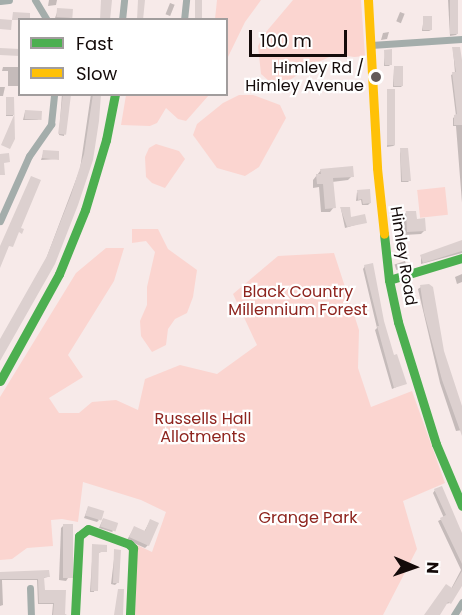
<!DOCTYPE html>
<html>
<head>
<meta charset="utf-8">
<style>
  body { margin:0 }
  #map { position:relative; width:462px; height:615px; overflow:hidden; background:#f7eae9; font-family:Poppins,sans-serif }
  div>[style] { position:absolute }
  [style*='--x'] { left:calc(var(--x)*1px); top:calc(var(--y)*1px); width:calc(var(--w)*1px); rotate:calc(var(--a)*1deg) }
  .green>* { inset:0; background:#fbd5d0; transform-origin:0 0 }
  .shadow>* { inset:0; background:#0003; transform-origin:0 0 }
  .building>* { inset:0; background:#dcd0cf; transform-origin:0 0 }
  .street>* { height:7px; margin:-3.5px; padding:0 3.5px; transform-origin:3.5px; border-radius:3.5px; background:#a4adab }
  .fast>* { height:9px; margin:-4.5px; padding:0 4.5px; transform-origin:4.5px; border-radius:4.5px; background:#4caf50 }
  .slow>* { height:9px; margin:-4.5px; padding:0 4.5px; transform-origin:4.5px; border-radius:4.5px; background:#ffc107 }
  .dots>* { width:16px; height:16px; translate:-50% -50%; box-sizing:border-box; border:3px solid #fff; border-radius:50% }
  span { translate:-50% -50%; white-space:nowrap; text-align:center; line-height:1.15; -webkit-text-stroke:4.5px #fff; paint-order:stroke }
  .poi-label { font-size:16px; color:#140b0a }
  .right { translate:-100% -50%; text-align:right }
  .street-label { font-size:16px; color:#140b0a }
  .park-label { font-size:16px; color:#8e241e }
  .legend { position:absolute; left:18px; top:18px; width:210px; height:78px; box-sizing:border-box; background:#fff; border:2px solid #a19d9d; margin:0; padding:8px 10px; list-style:none; font-size:18px; color:#140b0a }
  .legend li { display:flex; align-items:center; gap:12px; height:30px }
  .legend b { width:30px; border:2px solid #a19d9d }
  .north { position:absolute; left:384px; top:537px; width:60px; height:60px; -webkit-text-stroke:4px #fff; paint-order:stroke; rotate:92deg; font-size:16px; font-weight:700; line-height:24px; text-align:center; color:#140b0a }
  .north::after { content:''; display:block; margin:auto; width:21px; height:27px; background:#140b0a; clip-path:polygon(50% 0,100% 100%,50% 72%,0 100%) }
  .scale { position:absolute; left:249px; top:30px; width:98px; height:27px; box-sizing:border-box; border:3px solid #140b0a; border-top:0; padding-left:8px; font-size:18px; line-height:21px; white-space:nowrap; color:#140b0a; -webkit-text-stroke:4px #fff; paint-order:stroke }
</style>
</head>
<body>
<div id="map">
  <div class="green">
    <i style="clip-path:polygon(217px 0,261px 0,245px 22px,227px 59px,226px 20px,215px 19px)"></i>
    <i style="clip-path:polygon(293px 0,361px 0,365px 56px,354px 57px,336px 54px,312px 65px,284px 84px,268px 80px,261px 74px,258px 46px,266px 32px)"></i>
    <i style="clip-path:polygon(126px 95px,126px 94px,209px 95px,186px 121px,178px 119px,166px 108px,157px 123px,150px 126px,121px 125px)"></i>
    <i style="clip-path:polygon(239px 95px,253px 95px,280px 105px,286px 118px,259px 167px,245px 176px,217px 168px,193px 135px,197px 124px,223px 103px)"></i>
    <i style="clip-path:polygon(156px 144px,179px 151px,185px 159px,165px 188px,152px 183px,146px 177px,145px 157px,149px 148px)"></i>
    <i style="left:445px;top:187px;width:28px;height:28px;rotate:84deg"></i>
    <i style="clip-path:polygon(132px 229px,158px 229px,168px 249px,197px 270px,193px 297px,187px 313px,175px 319px,168px 329px,166px 345px,152px 352px,141px 336px,140px 321px,147px 305px,147px 287px,155px 252px,146px 241px,132px 243px)"></i>
    <i style="clip-path:polygon(106px 248px,124px 248px,114px 281px,68px 355px,83px 377px,49px 398px,59px 413px,79px 413px,92px 402px,116px 400px,138px 410px,145px 379px,180px 365px,217px 374px,257px 345px,233px 294px,278px 256px,334px 253px,359px 330px,358px 368px,371px 407px,412px 391px,445px 483px,403px 501px,417px 549px,383px 615px,135px 615px,137px 545px,152px 552px,166px 512px,141px 500px,83px 482px,78px 522px,62px 519px,51px 520px,53px 546px,27px 548px,12px 559px,0 560px,0 397px,76px 273px)"></i>
  </div>
  <div class="shadow">
    <i style="clip-path:polygon(49px 0,57px 0,56px 5px,48px 6px)"></i>
    <i style="clip-path:polygon(448px 0,457px 0,458px 33px,456px 35px,450px 36px)"></i>
    <i style="left:170px;top:3px;width:5px;height:12px;rotate:22deg"></i>
    <i style="clip-path:polygon(58px 10px,71px 18px,55px 18px)"></i>
    <i style="left:400px;top:12px;width:5px;height:10px;rotate:22deg"></i>
    <i style="clip-path:polygon(424px 17px,431px 30px,429px 31px,422px 31px)"></i>
    <i style="clip-path:polygon(389px 32px,387px 39px,381px 40px,383px 33px)"></i>
    <i style="clip-path:polygon(453px 49px,462px 73px,462px 203px,456px 126px,453px 126px,453px 118px,456px 116px,451px 75px,455px 73px)"></i>
    <i style="clip-path:polygon(385px 51px,391px 64px,389px 66px,384px 66px)"></i>
    <i style="clip-path:polygon(3px 67px,20px 67px,20px 86px,8px 86px,8px 71px,2px 71px)"></i>
    <i style="clip-path:polygon(394px 68px,403px 85px,401px 87px,393px 87px)"></i>
    <i style="clip-path:polygon(0 87px,5px 87px,3px 96px,0 96px)"></i>
    <i style="clip-path:polygon(388px 90px,395px 145px,393px 146px,387px 147px)"></i>
    <i style="clip-path:polygon(62px 94px,70px 94px,64px 136px,59px 135px)"></i>
    <i style="clip-path:polygon(91px 94px,100px 94px,87px 176px,0 358px,0 341px,46px 259px,80px 169px)"></i>
    <i style="left:6px;top:98px;width:7px;height:18px"></i>
    <i style="clip-path:polygon(25px 112px,39px 120px,23px 120px)"></i>
    <i style="clip-path:polygon(400px 150px,409px 181px,408px 182px,401px 182px)"></i>
    <i style="clip-path:polygon(44px 151px,57px 159px,41px 160px)"></i>
    <i style="clip-path:polygon(321px 170px,352px 176px,348px 180px,332px 182px,334px 207px,330px 212px,321px 212px,319px 187px,313px 188px,313px 180px)"></i>
    <i style="clip-path:polygon(357px 192px,370px 203px,368px 205px,362px 205px,361px 200px,356px 201px)"></i>
    <i style="clip-path:polygon(341px 209px,349px 219px,365px 222px,345px 228px)"></i>
    <i style="clip-path:polygon(406px 213px,424px 231px,421px 234px,404px 235px,403px 216px)"></i>
    <i style="clip-path:polygon(462px 242px,462px 253px,421px 264px,421px 256px)"></i>
    <i style="left:405px;top:261px;width:6px;height:11px;rotate:72deg"></i>
    <i style="clip-path:polygon(365px 266px,393px 357px,405px 383px,392px 389px,375px 330px,377px 328px,363px 269px)"></i>
    <i style="clip-path:polygon(462px 274px,462px 282px,457px 284px,455px 277px)"></i>
    <i style="clip-path:polygon(421px 287px,462px 413px,462px 430px,456px 431px,440px 383px,418px 289px)"></i>
    <i style="clip-path:polygon(435px 490px,462px 539px,462px 581px,450px 603px,445px 604px,438px 615px,426px 615px,451px 589px,461px 570px,438px 521px,444px 518px,433px 493px)"></i>
    <i style="clip-path:polygon(88px 508px,99px 520px,97px 522px,84px 518px)"></i>
    <i style="clip-path:polygon(103px 519px,113px 531px,112px 532px,99px 528px)"></i>
    <i style="clip-path:polygon(150px 521px,148px 545px,145px 548px,127px 540px,134px 528px,144px 532px)"></i>
    <i style="clip-path:polygon(64px 525px,68px 578px,66px 581px,59px 580px,61px 528px)"></i>
    <i style="clip-path:polygon(93px 546px,105px 551px,98px 553px,94px 592px,90px 592px)"></i>
    <i style="clip-path:polygon(115px 551px,117px 583px,115px 585px,111px 584px)"></i>
    <i style="clip-path:polygon(0 574px,48px 577px,43px 578px,43px 592px,64px 592px,64px 614px,67px 615px,38px 615px,52px 615px,53px 604px,38px 604px,37px 580px,2px 580px,3px 605px,0 606px)"></i>
  </div>
  <div class="building">
    <i style="clip-path:polygon(101px 0,112px 0,110px 20px,100px 20px)"></i>
    <i style="clip-path:polygon(138px 0,145px 0,143px 20px,137px 20px)"></i>
    <i style="left:195px;top:0;width:7px;height:20px"></i>
    <i style="left:450px;top:0;width:8px;height:34px"></i>
    <i style="left:57px;top:8px;width:16px;height:9px;rotate:4deg"></i>
    <i style="clip-path:polygon(13px 12px,30px 13px,30px 20px,12px 20px)"></i>
    <i style="left:423px;top:16px;width:9px;height:14px"></i>
    <i style="left:0;top:19px;width:12px;height:10px;rotate:5deg"></i>
    <i style="clip-path:polygon(452px 47px,460px 47px,462px 60px,462px 125px,454px 125px,454px 115px,457px 114px,452px 72px,456px 72px)"></i>
    <i style="left:0;top:48px;width:20px;height:7px;rotate:3deg"></i>
    <i style="clip-path:polygon(392px 49px,392px 65px,385px 65px,384px 50px)"></i>
    <i style="left:394px;top:66px;width:9px;height:20px"></i>
    <i style="left:387px;top:89px;width:8px;height:56px"></i>
    <i style="left:63px;top:94px;width:8px;height:40px;rotate:7deg"></i>
    <i style="clip-path:polygon(93px 94px,101px 94px,99px 121px,93px 160px,78px 205px,55px 264px,0 361px,0 339px,47px 256px,71px 195px,84px 154px)"></i>
    <i style="clip-path:polygon(6px 97px,14px 97px,15px 139px,10px 149px,1px 145px,14px 115px,6px 115px)"></i>
    <i style="left:25px;top:110px;width:17px;height:9px;rotate:3deg"></i>
    <i style="clip-path:polygon(400px 148px,408px 148px,411px 181px,402px 181px)"></i>
    <i style="clip-path:polygon(43px 150px,59px 151px,59px 160px,42px 158px)"></i>
    <i style="clip-path:polygon(9px 153px,10px 162px,4px 163px,5px 175px,0 175px,0 154px)"></i>
    <i style="clip-path:polygon(353px 166px,354px 177px,333px 178px,336px 208px,325px 209px,323px 184px,317px 184px,316px 174px,321px 174px,320px 169px)"></i>
    <i style="clip-path:polygon(31px 176px,41px 180px,21px 228px,24px 229px,22px 234px,19px 232px,13px 247px,9px 246px,0 268px,0 246px)"></i>
    <i style="clip-path:polygon(370px 189px,371px 203px,363px 204px,362px 199px,358px 200px,357px 190px)"></i>
    <i style="clip-path:polygon(340px 207px,350px 207px,351px 217px,365px 214px,367px 223px,347px 227px)"></i>
    <i style="clip-path:polygon(406px 211px,416px 211px,417px 219px,425px 218px,426px 231px,407px 232px)"></i>
    <i style="clip-path:polygon(462px 240px,462px 251px,423px 263px,420px 255px)"></i>
    <i style="clip-path:polygon(373px 263px,384px 321px,394px 355px,397px 354px,407px 384px,394px 388px,377px 326px,379px 326px,364px 265px)"></i>
    <i style="clip-path:polygon(429px 284px,433px 287px,444px 351px,462px 406px,462px 436px,442px 380px,424px 312px,420px 285px)"></i>
    <i style="clip-path:polygon(442px 486px,462px 533px,462px 564px,440px 518px,446px 515px,434px 489px)"></i>
    <i style="left:88px;top:506px;width:17px;height:10px;rotate:17deg"></i>
    <i style="left:103px;top:518px;width:16px;height:9px;rotate:18deg"></i>
    <i style="clip-path:polygon(150px 519px,159px 523px,149px 546px,129px 537px,134px 526px,145px 531px)"></i>
    <i style="left:63px;top:524px;width:10px;height:54px"></i>
    <i style="clip-path:polygon(92px 544px,107px 545px,107px 552px,99px 552px,98px 591px,91px 591px)"></i>
    <i style="clip-path:polygon(114px 549px,121px 550px,119px 583px,113px 583px)"></i>
    <i style="clip-path:polygon(49px 570px,50px 577px,44px 577px,45px 590px,66px 590px,65px 615px,53px 615px,54px 603px,39px 603px,38px 579px,0 579px,0 572px)"></i>
    <i style="clip-path:polygon(462px 571px,462px 586px,451px 604px,448px 602px,440px 615px,424px 615px,446px 584px,452px 588px)"></i>
    <i style="clip-path:polygon(118px 589px,124px 589px,123px 615px,114px 615px)"></i>
  </div>
  <div class="street">
    <i style="--x:35;--y:0;--w:23;--a:59"></i>
    <i style="--x:0;--y:1;--w:9;--a:-6"></i>
    <i style="--x:122;--y:20;--w:20;--a:-84"></i>
    <i style="--x:184;--y:20;--w:20;--a:-84"></i>
    <i style="--x:371;--y:45;--w:91;--a:-3.8"></i>
    <i style="--x:0;--y:221;--w:71;--a:-66"></i>
    <i style="--x:29;--y:156;--w:39;--a:-55"></i>
    <i style="--x:51;--y:124;--w:30;--a:-84"></i>
    <i style="--x:30;--y:588;--w:27;--a:88"></i>
    <i style="--x:454;--y:615;--w:15;--a:-58"></i>
  </div>
  <div class="fast">
    <i style="--x:384;--y:234;--w:46;--a:83.8"></i>
    <i style="--x:389;--y:280;--w:43;--a:77.9"></i>
    <i style="--x:398;--y:322;--w:128;--a:72.7"></i>
    <i style="--x:436;--y:444;--w:67;--a:67.2"></i>
    <i style="--x:389;--y:280;--w:76;--a:-16.8"></i>
    <i style="--x:0;--y:381;--w:122;--a:-61.1"></i>
    <i style="--x:59;--y:274;--w:69;--a:-67.9"></i>
    <i style="--x:85;--y:210;--w:73;--a:-73.3"></i>
    <i style="--x:106;--y:140;--w:47;--a:-78.9"></i>
    <i style="--x:75;--y:615;--w:79;--a:-87.1"></i>
    <i style="--x:79;--y:536;--w:11;--a:-38"></i>
    <i style="--x:88;--y:529;--w:44;--a:20.1"></i>
    <i style="--x:129;--y:544;--w:6;--a:45"></i>
    <i style="--x:133;--y:548;--w:67;--a:92.6"></i>
  </div>
  <div class="slow">
    <i style="--x:368;--y:0;--w:168;--a:86.9"></i>
    <i style="--x:377;--y:168;--w:66;--a:83.9"></i>
  </div>
  <div class="dots">
    <i style="left:376px;top:77px;background:#635958"></i>
  </div>
  <div class="poi-label">
    <span class="right" style="left:364px;top:77px">Himley Rd /<br>Himley Avenue</span>
  </div>
  <div class="street-label">
    <span style="left:403px;top:256px;rotate:81deg">Himley Road</span>
  </div>
  <div class="park-label">
    <span style="left:298px;top:301px">Black Country<br>Millennium Forest</span>
    <span style="left:203px;top:428px">Russells Hall<br>Allotments</span>
    <span style="left:308px;top:518px">Grange Park</span>
  </div>
  <ul class="legend">
  <li><b style="height:8px;background:#4caf50"></b>Fast</li>
  <li><b style="height:8px;background:#ffc107"></b>Slow</li>
  </ul>
  <div class="north">N</div>
  <div class="scale">100 m</div>
</div>
</body>
</html>
